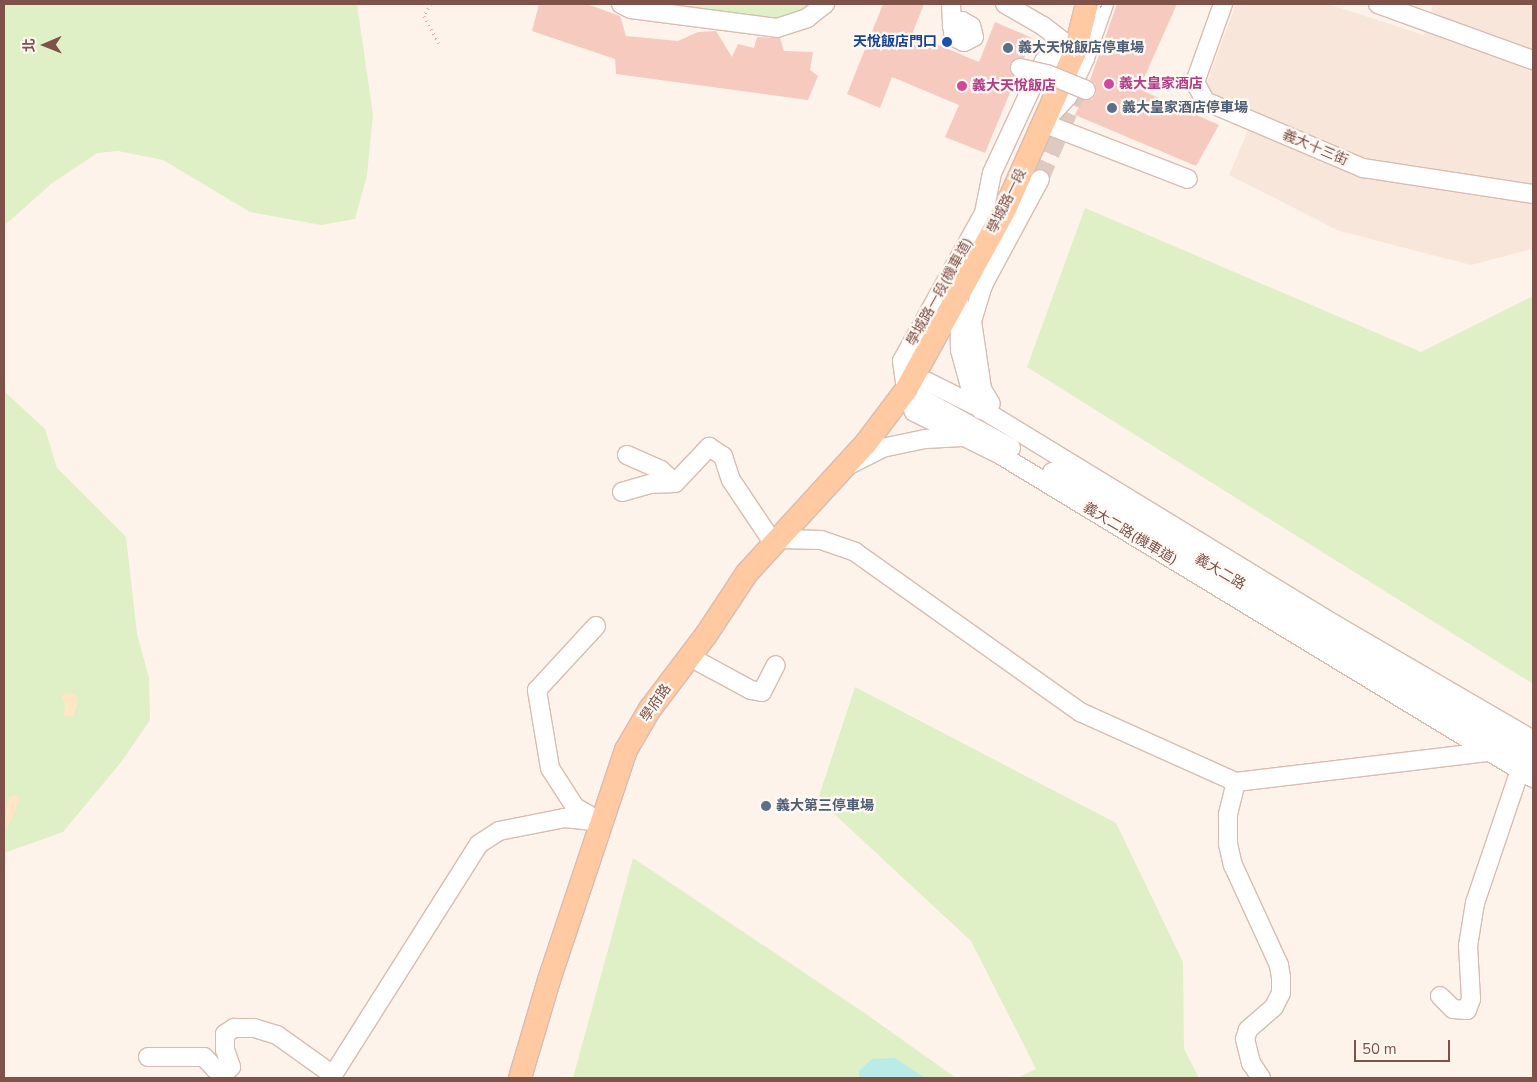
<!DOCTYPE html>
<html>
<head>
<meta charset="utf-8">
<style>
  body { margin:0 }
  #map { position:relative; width:1537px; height:1082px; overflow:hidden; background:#fef3ea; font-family:"Nunito Sans","Noto Sans TC",sans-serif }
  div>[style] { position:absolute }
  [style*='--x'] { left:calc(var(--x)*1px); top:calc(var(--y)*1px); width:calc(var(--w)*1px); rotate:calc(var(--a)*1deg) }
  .residential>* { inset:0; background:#f9e6da }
  .green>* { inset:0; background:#dfefc6 }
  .sand>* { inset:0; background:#ffe6c4 }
  .water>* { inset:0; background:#bbebe9 }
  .building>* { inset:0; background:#f7cabf }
  .minor-tunnel>* { height:18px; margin-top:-9px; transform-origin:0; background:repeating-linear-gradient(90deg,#decac2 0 18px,transparent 0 27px) }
  .path>* { height:2.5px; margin-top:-1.25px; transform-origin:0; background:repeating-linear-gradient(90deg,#ddaca0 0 1px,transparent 0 5px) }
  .roads { filter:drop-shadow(1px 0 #d8bcb2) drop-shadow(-1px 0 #d8bcb2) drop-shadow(0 1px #d8bcb2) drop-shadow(0 -1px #d8bcb2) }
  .minor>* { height:18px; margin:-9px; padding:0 9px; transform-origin:9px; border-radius:9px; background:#fff }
  .major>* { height:22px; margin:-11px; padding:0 11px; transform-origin:11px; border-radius:11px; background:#ffc9a1 }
  .path-bridge>* { height:2.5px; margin-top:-1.25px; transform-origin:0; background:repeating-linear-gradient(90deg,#ddaca0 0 1px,transparent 0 5px) }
  .bridges { filter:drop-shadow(1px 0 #d8bcb2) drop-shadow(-1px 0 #d8bcb2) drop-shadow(0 1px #d8bcb2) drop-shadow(0 -1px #d8bcb2) }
  .minor-bridge>* { height:18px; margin:-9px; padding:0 9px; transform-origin:9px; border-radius:9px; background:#fff }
  .dots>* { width:14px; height:14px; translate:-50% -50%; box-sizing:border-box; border:2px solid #fff8f3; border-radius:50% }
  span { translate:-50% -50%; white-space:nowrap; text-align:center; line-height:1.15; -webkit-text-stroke:4.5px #fff8f3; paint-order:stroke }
  .transit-label { font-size:14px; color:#164399; font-weight:700 }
  .right { translate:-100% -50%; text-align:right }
  .service-label { font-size:14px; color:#4e5e75; font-weight:700 }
  .left { translate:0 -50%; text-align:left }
  .hotel-label { font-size:14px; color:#b23c85; font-weight:700 }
  .street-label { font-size:14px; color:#7e5149 }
  .frame { position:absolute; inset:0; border:5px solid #7e5149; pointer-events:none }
  .north { position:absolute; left:20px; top:20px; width:50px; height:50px; -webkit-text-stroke:4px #fff8f3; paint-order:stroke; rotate:269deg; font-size:14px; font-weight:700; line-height:20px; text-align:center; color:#7e5149 }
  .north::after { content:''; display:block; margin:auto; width:18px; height:22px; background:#7e5149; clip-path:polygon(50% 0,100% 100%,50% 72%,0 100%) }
  .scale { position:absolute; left:1354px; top:1040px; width:96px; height:22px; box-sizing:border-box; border:2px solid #7e5149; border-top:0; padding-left:6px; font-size:15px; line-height:18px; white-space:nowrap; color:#7e5149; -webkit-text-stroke:4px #fff8f3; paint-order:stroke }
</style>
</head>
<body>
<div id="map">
  <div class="residential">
    <i style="clip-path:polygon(1236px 4px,1328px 4px,1424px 35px,1433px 4px,1533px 4px,1533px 249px,1471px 265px,1339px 231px,1229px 175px,1254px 116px,1204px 90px)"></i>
  </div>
  <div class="green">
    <i style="clip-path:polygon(4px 4px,357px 4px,373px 115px,367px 175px,355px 219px,321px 225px,250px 212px,163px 160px,118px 151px,97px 153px,51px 184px,4px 226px)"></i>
    <i style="clip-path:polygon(651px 4px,815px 4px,804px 13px,776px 23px)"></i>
    <i style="clip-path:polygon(1085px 208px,1421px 352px,1533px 296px,1533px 684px,1027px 367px)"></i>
    <i style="clip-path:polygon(4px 391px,45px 429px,57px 468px,126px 537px,137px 634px,149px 678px,150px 720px,122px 761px,63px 832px,4px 853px)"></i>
    <i style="clip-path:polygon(855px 687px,1116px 823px,1183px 962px,1184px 1049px,1199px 1078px,1017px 1078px,1036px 1069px,971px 941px,818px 799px)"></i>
    <i style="clip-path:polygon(633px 858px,866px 1014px,956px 1078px,573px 1078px)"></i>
  </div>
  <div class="sand">
    <i style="clip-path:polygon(65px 693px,74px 694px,78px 700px,74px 716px,64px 716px,65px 705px,61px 696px)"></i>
    <i style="clip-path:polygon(15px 795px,20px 799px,8px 827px,4px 827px,4px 815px,9px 797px)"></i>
  </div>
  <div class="water">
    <i style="clip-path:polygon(895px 1058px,925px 1078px,859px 1078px,859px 1071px,872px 1059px)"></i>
  </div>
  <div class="building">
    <i style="clip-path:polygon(539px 4px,587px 4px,620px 16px,626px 36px,678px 41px,698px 32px,716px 31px,732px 57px,738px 44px,754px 48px,757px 37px,780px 38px,784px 51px,813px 52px,810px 70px,818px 76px,808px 100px,616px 74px,615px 59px,532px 31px)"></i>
    <i style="clip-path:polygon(883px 4px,924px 4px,912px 34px,979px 62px,995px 22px,1032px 38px,1024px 58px,1016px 58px,1010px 65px,1010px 72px,1016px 78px,985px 153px,945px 137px,959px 105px,892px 77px,880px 108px,847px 94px)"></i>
    <i style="clip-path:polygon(1117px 4px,1177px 4px,1139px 89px,1219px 125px,1196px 166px,1075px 115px,1082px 100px,1092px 99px,1096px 94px,1095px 84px,1090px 80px)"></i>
  </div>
  <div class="minor-tunnel">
    <i style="--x:1040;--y:179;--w:102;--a:-66.9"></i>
  </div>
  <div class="path">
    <i style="--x:431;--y:4;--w:14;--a:120"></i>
    <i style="--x:424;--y:16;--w:31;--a:61"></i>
  </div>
  <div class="roads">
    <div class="minor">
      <i style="--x:621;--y:4;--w:11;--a:27"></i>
      <i style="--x:631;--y:9;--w:147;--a:7.4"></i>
      <i style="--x:777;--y:28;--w:32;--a:-18"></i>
      <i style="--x:807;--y:18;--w:23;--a:-38"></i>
      <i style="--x:951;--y:4;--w:21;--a:87"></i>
      <i style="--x:952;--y:25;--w:12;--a:81"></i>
      <i style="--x:954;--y:37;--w:11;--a:27"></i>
      <i style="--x:964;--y:42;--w:11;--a:-27"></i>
      <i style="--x:974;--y:37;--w:11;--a:-105"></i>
      <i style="--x:971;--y:26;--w:10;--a:-151"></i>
      <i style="--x:962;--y:21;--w:11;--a:158"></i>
      <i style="--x:1005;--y:4;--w:44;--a:30.1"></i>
      <i style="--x:1043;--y:26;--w:53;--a:37.3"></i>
      <i style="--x:1085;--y:58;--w:57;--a:-70.6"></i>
      <i style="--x:1223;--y:4;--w:83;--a:109.7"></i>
      <i style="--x:1195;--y:82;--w:21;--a:62"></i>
      <i style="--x:1205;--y:101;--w:172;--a:23"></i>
      <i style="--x:1363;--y:168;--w:172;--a:8.7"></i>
      <i style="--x:1378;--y:4;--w:165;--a:19.9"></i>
      <i style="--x:1075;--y:52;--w:32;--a:164"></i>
      <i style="--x:1044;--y:61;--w:123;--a:114.9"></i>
      <i style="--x:992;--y:173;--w:41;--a:101.3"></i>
      <i style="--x:984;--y:213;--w:169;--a:119"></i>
      <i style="--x:902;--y:361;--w:29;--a:82"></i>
      <i style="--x:906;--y:390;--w:23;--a:70"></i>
      <i style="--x:914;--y:412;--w:95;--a:26.3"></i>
      <i style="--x:999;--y:454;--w:625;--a:31.25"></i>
      <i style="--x:1085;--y:58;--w:42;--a:114.1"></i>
      <i style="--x:1068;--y:96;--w:37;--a:133"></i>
      <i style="--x:1043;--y:123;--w:155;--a:21.1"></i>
      <i style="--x:983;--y:285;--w:38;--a:107"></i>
      <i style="--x:972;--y:321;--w:69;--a:81.6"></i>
      <i style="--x:982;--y:389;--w:17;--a:59"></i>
      <i style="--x:906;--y:390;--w:120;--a:28.9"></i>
      <i style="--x:906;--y:390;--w:23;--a:-20"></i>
      <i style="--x:928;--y:382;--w:58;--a:26.6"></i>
      <i style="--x:980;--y:408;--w:415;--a:31.4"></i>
      <i style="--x:1334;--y:624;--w:230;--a:30.2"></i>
      <i style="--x:981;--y:410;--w:22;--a:-117"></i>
      <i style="--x:971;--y:390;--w:41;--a:-105.4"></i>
      <i style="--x:960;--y:350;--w:60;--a:-91"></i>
      <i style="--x:959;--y:290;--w:25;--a:-12"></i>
      <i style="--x:983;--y:285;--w:120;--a:-61.7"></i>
      <i style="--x:627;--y:455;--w:37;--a:24"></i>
      <i style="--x:661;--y:470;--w:19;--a:43"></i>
      <i style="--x:675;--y:483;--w:50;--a:-46.6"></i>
      <i style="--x:709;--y:447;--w:17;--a:33"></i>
      <i style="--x:723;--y:456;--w:25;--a:72"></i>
      <i style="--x:731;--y:480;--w:77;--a:56.1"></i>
      <i style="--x:851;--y:464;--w:35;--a:-27"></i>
      <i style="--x:882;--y:448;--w:44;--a:-11.8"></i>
      <i style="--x:925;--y:439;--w:38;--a:-3"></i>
      <i style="--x:1052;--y:472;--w:560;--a:30.74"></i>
      <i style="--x:622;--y:492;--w:29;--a:-16"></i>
      <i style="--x:650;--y:484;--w:25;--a:-2"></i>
      <i style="--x:779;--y:539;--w:42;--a:1.4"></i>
      <i style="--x:821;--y:540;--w:36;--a:19"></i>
      <i style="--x:855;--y:552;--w:276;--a:35.4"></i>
      <i style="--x:1080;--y:712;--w:171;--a:24.2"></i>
      <i style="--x:1236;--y:782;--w:255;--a:-6.8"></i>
      <i style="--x:1489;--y:752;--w:25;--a:-14"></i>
      <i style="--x:690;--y:657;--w:69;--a:28.4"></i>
      <i style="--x:751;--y:690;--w:11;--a:10"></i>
      <i style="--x:762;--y:692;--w:30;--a:-63"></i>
      <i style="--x:1236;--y:782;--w:34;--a:104"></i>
      <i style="--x:1228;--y:815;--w:29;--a:90"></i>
      <i style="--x:1228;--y:844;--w:22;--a:77"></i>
      <i style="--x:1233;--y:865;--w:110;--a:65.3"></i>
      <i style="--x:1279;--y:965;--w:12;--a:81"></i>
      <i style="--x:1281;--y:977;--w:16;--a:90"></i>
      <i style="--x:1281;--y:993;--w:16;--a:117"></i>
      <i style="--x:1274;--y:1007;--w:35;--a:139"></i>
      <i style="--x:1248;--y:1030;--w:9;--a:108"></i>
      <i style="--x:1245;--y:1039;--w:25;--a:76"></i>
      <i style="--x:1251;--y:1063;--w:18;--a:56"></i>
      <i style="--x:594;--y:818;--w:22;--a:-150"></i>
      <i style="--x:575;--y:807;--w:46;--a:-122.7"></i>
      <i style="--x:550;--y:768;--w:79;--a:-99.5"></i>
      <i style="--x:537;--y:690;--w:87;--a:-47.3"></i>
      <i style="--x:1440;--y:996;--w:18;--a:45"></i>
      <i style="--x:1453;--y:1009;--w:14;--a:4"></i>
      <i style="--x:1467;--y:1010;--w:12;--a:-70"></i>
      <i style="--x:1471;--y:999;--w:53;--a:-93.2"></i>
      <i style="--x:1468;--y:946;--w:44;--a:-80.8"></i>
      <i style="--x:1475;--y:903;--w:140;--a:-71.3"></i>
      <i style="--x:148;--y:1057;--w:56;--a:0"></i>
      <i style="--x:204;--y:1057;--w:16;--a:47"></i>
      <i style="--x:215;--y:1069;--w:10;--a:29"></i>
      <i style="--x:224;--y:1074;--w:10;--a:-45"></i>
      <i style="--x:231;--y:1067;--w:18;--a:-109"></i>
      <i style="--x:225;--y:1050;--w:16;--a:-90"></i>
      <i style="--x:225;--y:1034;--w:11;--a:-34"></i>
      <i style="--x:234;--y:1028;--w:20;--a:0"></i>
      <i style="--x:254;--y:1028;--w:24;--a:17"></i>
      <i style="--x:277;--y:1035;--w:69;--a:35.5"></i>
      <i style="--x:331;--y:1078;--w:277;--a:-57.7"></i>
      <i style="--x:479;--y:844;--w:24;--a:-33"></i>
      <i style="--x:499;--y:831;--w:66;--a:-11.3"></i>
      <i style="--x:564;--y:818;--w:37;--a:6"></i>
    </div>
    <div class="major">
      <i style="--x:520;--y:1078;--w:102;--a:-73.5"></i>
      <i style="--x:549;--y:980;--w:243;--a:-71.5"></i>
      <i style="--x:626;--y:750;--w:48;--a:-59.7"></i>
      <i style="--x:650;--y:709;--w:93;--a:-52.9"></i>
      <i style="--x:706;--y:635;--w:74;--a:-56.5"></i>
      <i style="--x:747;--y:573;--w:176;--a:-47.5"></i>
      <i style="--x:866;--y:443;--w:66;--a:-53"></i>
      <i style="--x:906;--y:390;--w:206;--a:-61.3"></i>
      <i style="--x:1005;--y:209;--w:172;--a:-66"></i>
      <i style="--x:1075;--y:52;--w:49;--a:-76"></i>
    </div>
  </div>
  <div class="path-bridge">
    <i style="--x:1096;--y:4;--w:8;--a:23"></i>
  </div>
  <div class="bridges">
    <div class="minor-bridge">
      <i style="--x:1020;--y:68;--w:28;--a:13"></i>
      <i style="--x:1047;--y:74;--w:42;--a:22.3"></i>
    </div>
  </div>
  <div class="dots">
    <i style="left:947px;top:42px;background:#1a4fb4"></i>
    <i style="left:1008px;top:48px;background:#5c6f8a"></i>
    <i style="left:1109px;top:84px;background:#d1479c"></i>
    <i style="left:962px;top:86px;background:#d1479c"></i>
    <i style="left:1112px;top:108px;background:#5c6f8a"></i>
    <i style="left:766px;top:806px;background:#5c6f8a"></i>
  </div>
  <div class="transit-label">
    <span class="right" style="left:937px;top:42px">天悅飯店門口</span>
  </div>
  <div class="service-label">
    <span class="left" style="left:1018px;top:48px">義大天悅飯店停車場</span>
    <span class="left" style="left:1122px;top:108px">義大皇家酒店停車場</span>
    <span class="left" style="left:776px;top:806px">義大第三停車場</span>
  </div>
  <div class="hotel-label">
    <span class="left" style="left:1119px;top:84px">義大皇家酒店</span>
    <span class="left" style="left:972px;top:86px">義大天悅飯店</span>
  </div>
  <div class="street-label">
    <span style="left:1315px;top:148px;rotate:23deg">義大十三街</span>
    <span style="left:1007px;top:201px;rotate:-64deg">學城路一段</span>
    <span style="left:940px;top:292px;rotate:-61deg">學城路一段(機車道)</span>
    <span style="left:1130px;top:534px;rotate:31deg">義大二路(機車道)</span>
    <span style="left:1220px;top:572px;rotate:31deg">義大二路</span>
    <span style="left:656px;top:703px;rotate:-55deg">學府路</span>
  </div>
  <div class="frame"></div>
  <div class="north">北</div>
  <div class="scale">50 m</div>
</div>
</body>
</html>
